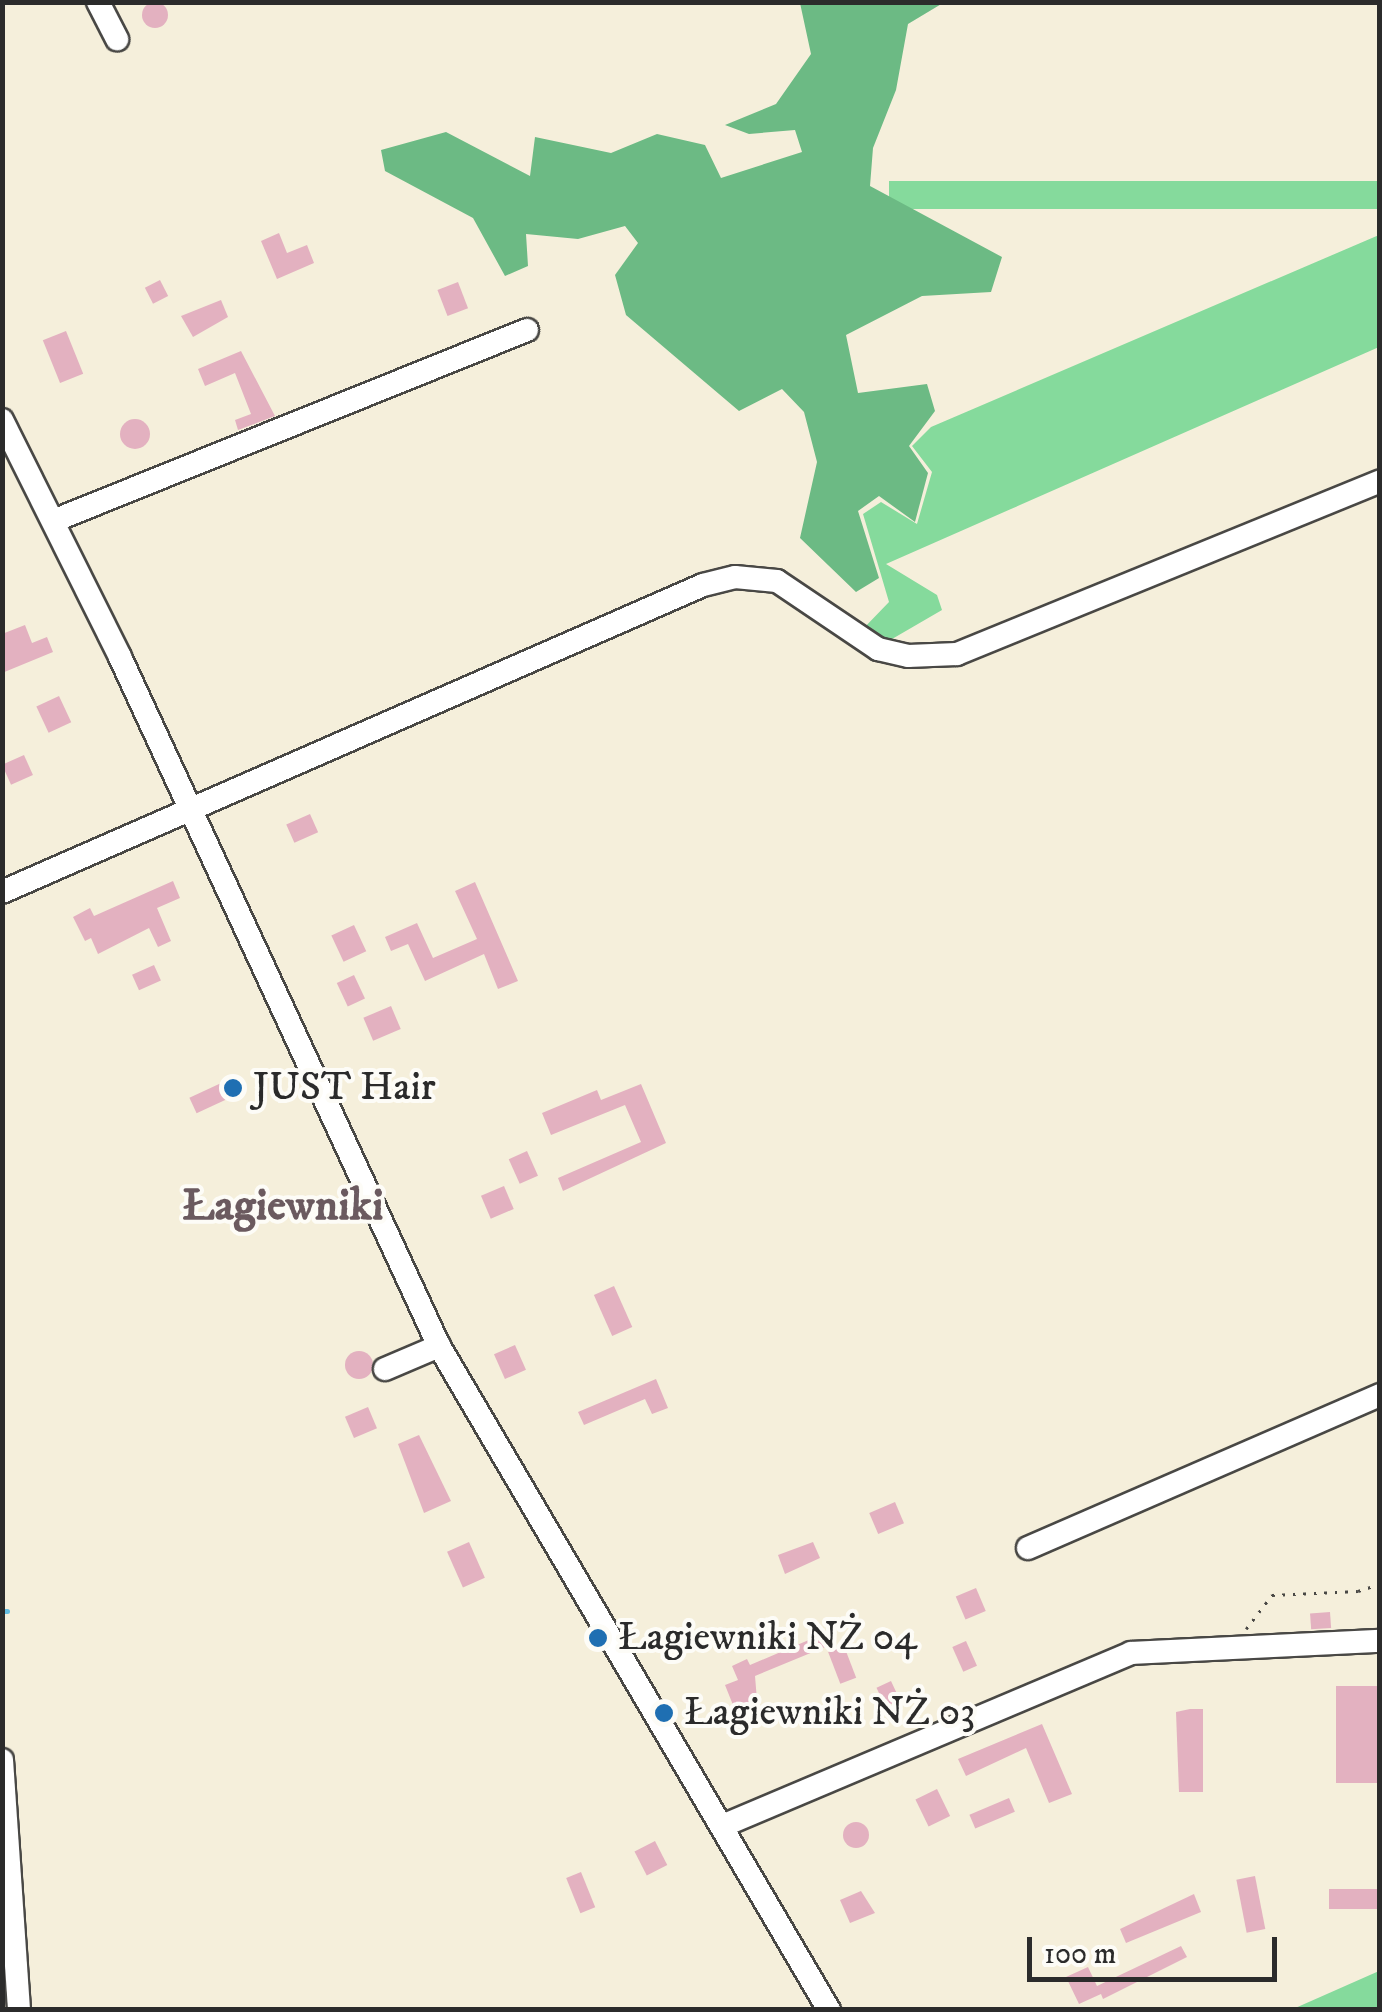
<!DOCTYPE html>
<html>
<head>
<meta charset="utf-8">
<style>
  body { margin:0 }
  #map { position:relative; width:1382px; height:2012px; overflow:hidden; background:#f5efdb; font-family:"IM FELL DW Pica",serif }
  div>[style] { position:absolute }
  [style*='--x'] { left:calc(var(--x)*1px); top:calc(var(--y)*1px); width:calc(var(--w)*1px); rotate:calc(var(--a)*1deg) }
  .green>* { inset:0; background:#85da9c; transform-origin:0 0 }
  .forest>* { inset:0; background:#6cba84 }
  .stream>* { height:5px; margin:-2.5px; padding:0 2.5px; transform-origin:2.5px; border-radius:2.5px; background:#64bde1 }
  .building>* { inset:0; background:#e3b1c0; transform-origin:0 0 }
  .round { border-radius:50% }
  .path>* { height:2.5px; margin-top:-1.25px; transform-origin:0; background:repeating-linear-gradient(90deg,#494845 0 2.5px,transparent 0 10.5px) }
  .roads { filter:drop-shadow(2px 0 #494845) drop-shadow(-2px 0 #494845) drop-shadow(0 2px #494845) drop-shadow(0 -2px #494845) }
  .minor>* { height:22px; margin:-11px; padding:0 11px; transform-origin:11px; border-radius:11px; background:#fff }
  .dots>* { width:28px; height:28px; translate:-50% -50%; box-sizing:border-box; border:5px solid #fdfcf7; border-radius:50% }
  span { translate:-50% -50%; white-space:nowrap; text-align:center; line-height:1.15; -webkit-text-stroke:8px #fdfcf7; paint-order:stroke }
  .poi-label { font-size:40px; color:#2b2b2b }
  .left { translate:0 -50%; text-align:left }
  .quarter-label { font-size:45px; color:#6b5a5f; font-weight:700 }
  .frame { position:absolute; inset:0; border:5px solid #2b2b2b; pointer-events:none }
  .scale { position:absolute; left:1027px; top:1937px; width:250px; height:45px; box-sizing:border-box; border:5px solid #2b2b2b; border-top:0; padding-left:12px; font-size:30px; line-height:35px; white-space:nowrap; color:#2b2b2b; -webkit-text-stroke:8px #fdfcf7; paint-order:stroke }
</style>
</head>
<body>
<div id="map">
  <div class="green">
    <i style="left:1379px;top:181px;width:28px;height:490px;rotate:90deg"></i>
    <i style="clip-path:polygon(1379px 235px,1379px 347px,886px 564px,937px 595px,942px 610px,880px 646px,861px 631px,889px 602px,863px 514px,881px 502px,917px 524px,932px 472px,912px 446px,931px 427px)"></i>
    <i style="clip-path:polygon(1379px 1971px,1379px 2009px,1293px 2009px)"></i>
  </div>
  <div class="forest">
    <i style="clip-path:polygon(800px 3px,943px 3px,908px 24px,896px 90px,873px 148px,870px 186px,1002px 257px,991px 292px,922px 296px,846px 335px,858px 393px,927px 384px,935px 411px,909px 446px,928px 473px,915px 522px,879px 496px,858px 511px,879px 578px,856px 592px,800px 538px,817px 462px,804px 412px,782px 389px,739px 411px,626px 315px,615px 275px,638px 243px,625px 226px,578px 239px,526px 234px,528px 266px,505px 276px,473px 218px,385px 171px,381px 150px,446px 132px,530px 176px,535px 137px,611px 153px,657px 134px,705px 145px,721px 178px,802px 152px,795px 130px,749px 134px,725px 125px,776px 104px,811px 54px)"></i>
  </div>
  <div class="stream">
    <i style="--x:2;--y:1611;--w:5;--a:0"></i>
  </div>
  <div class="building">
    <i class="round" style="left:142px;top:2px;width:26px;height:26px"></i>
    <i style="clip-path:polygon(279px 233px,287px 253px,307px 245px,314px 263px,277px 279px,261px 241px)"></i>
    <i style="left:160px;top:280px;width:18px;height:17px;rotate:63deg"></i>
    <i style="left:458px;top:282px;width:28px;height:22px;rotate:69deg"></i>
    <i style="clip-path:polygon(221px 300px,228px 317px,193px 337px,181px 316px)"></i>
    <i style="left:66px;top:331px;width:46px;height:25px;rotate:68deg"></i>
    <i style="clip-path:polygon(241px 351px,275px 416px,238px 430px,235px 420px,251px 414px,235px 373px,205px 386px,198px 369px)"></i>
    <i class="round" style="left:120px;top:419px;width:30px;height:30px"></i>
    <i style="clip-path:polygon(25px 625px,32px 643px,47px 637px,53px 652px,2px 673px,2px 634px)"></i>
    <i style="left:59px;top:696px;width:29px;height:25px;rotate:65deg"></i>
    <i style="left:24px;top:755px;width:22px;height:24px;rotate:66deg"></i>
    <i style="left:310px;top:814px;width:20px;height:26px;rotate:66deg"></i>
    <i style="clip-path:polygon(173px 881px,180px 898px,157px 908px,171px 941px,158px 947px,149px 928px,98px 954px,91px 938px,85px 941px,73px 917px,90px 908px,94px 916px)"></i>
    <i style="clip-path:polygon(475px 882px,518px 981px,498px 989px,484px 954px,425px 981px,408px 944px,391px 951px,385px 937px,417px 923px,433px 958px,477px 939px,455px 891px)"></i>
    <i style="left:354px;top:925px;width:29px;height:25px;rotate:65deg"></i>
    <i style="left:154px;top:965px;width:17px;height:24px;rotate:66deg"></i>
    <i style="left:354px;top:975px;width:26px;height:19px;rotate:65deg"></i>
    <i style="left:391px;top:1006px;width:25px;height:30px;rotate:67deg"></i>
    <i style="left:232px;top:1078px;width:17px;height:47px;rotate:65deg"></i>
    <i style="clip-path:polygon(641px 1084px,666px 1143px,563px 1191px,558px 1178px,641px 1142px,625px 1105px,551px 1135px,542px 1113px,597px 1090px,601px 1100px)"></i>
    <i style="left:527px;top:1151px;width:27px;height:20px;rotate:66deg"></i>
    <i style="left:504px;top:1186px;width:25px;height:25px;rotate:67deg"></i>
    <i style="left:614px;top:1286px;width:45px;height:22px;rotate:66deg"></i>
    <i style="left:515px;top:1345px;width:27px;height:23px;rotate:66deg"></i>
    <i class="round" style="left:345px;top:1351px;width:28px;height:28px"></i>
    <i style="clip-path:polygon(656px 1379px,668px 1408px,652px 1414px,645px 1399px,584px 1425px,578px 1412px)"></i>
    <i style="left:368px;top:1407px;width:23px;height:25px;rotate:67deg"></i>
    <i style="clip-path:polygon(419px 1435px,451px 1501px,424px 1513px,398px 1444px)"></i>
    <i style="left:895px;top:1502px;width:23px;height:28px;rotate:67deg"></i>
    <i style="left:469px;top:1542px;width:39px;height:24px;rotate:66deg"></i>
    <i style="clip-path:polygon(813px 1542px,820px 1558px,785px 1574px,778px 1555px)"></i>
    <i style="left:976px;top:1588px;width:25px;height:22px;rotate:67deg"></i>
    <i style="left:1330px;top:1612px;width:16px;height:20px;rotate:86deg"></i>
    <i style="clip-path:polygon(825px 1633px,830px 1645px,755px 1676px,757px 1700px,735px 1710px,725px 1685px,738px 1680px,732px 1666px,747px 1659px,750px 1665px)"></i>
    <i style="left:966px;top:1641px;width:27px;height:15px;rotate:66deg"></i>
    <i style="left:844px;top:1646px;width:34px;height:17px;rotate:69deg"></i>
    <i style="left:891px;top:1681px;width:21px;height:16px;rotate:65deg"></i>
    <i style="left:1380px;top:1686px;width:97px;height:44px;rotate:90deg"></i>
    <i style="clip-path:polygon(1190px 1709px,1203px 1709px,1203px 1792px,1179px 1792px,1176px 1712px)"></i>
    <i style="clip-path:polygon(1042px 1724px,1072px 1794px,1049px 1803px,1026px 1748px,966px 1776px,958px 1759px)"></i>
    <i style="left:937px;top:1789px;width:30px;height:24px;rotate:64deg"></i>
    <i style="left:1009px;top:1798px;width:15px;height:43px;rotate:67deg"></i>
    <i class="round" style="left:843px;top:1822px;width:26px;height:26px"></i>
    <i style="left:655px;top:1841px;width:27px;height:23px;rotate:63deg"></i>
    <i style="left:581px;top:1872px;width:38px;height:16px;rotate:68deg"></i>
    <i style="left:1255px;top:1876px;width:54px;height:19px;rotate:79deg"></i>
    <i style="left:1329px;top:1889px;width:51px;height:20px"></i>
    <i style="clip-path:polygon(861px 1891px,875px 1913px,850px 1923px,840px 1900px)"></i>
    <i style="clip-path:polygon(1194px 1894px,1201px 1912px,1126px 1943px,1120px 1929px)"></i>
    <i style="clip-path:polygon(1181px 1946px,1187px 1957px,1103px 1999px,1101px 1994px,1079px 2004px,1066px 1977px,1088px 1967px,1097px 1986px)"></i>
  </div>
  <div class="path">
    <i style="--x:1246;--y:1629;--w:43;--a:-52.6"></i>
    <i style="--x:1272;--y:1595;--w:86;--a:-2.7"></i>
    <i style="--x:1358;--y:1591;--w:23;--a:-18"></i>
  </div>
  <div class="roads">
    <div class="minor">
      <i style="--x:98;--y:2;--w:42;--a:62.8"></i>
      <i style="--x:2;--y:420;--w:265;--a:63.5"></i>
      <i style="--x:120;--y:657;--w:759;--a:65.16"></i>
      <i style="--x:439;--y:1346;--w:770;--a:59.57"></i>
      <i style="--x:53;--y:521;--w:511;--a:-21.95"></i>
      <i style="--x:2;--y:892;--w:765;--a:-23.65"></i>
      <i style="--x:703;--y:585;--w:33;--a:-14"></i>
      <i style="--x:735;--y:577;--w:42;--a:5.4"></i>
      <i style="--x:777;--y:581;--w:122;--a:34"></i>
      <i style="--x:878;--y:649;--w:31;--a:13"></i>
      <i style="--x:908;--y:656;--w:49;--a:-2.3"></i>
      <i style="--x:957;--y:654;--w:457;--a:-22.2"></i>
      <i style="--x:385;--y:1369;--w:59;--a:-23.1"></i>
      <i style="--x:1028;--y:1548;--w:384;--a:-23.5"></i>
      <i style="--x:2;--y:1760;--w:251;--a:86.1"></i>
      <i style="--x:722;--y:1826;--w:444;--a:-22.9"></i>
      <i style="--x:1131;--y:1653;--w:249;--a:-2.8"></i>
    </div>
  </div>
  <div class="dots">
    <i style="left:233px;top:1088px;background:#1f6fb2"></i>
    <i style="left:598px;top:1638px;background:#1f6fb2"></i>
    <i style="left:664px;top:1713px;background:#1f6fb2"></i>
  </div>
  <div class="poi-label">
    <span class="left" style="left:253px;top:1088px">JUST Hair</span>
    <span class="left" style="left:618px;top:1638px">Łagiewniki NŻ 04</span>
    <span class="left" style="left:684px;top:1713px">Łagiewniki NŻ 03</span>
  </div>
  <div class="quarter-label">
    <span style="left:283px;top:1207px">Łagiewniki</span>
  </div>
  <div class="frame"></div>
  <div class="scale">100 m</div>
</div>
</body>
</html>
